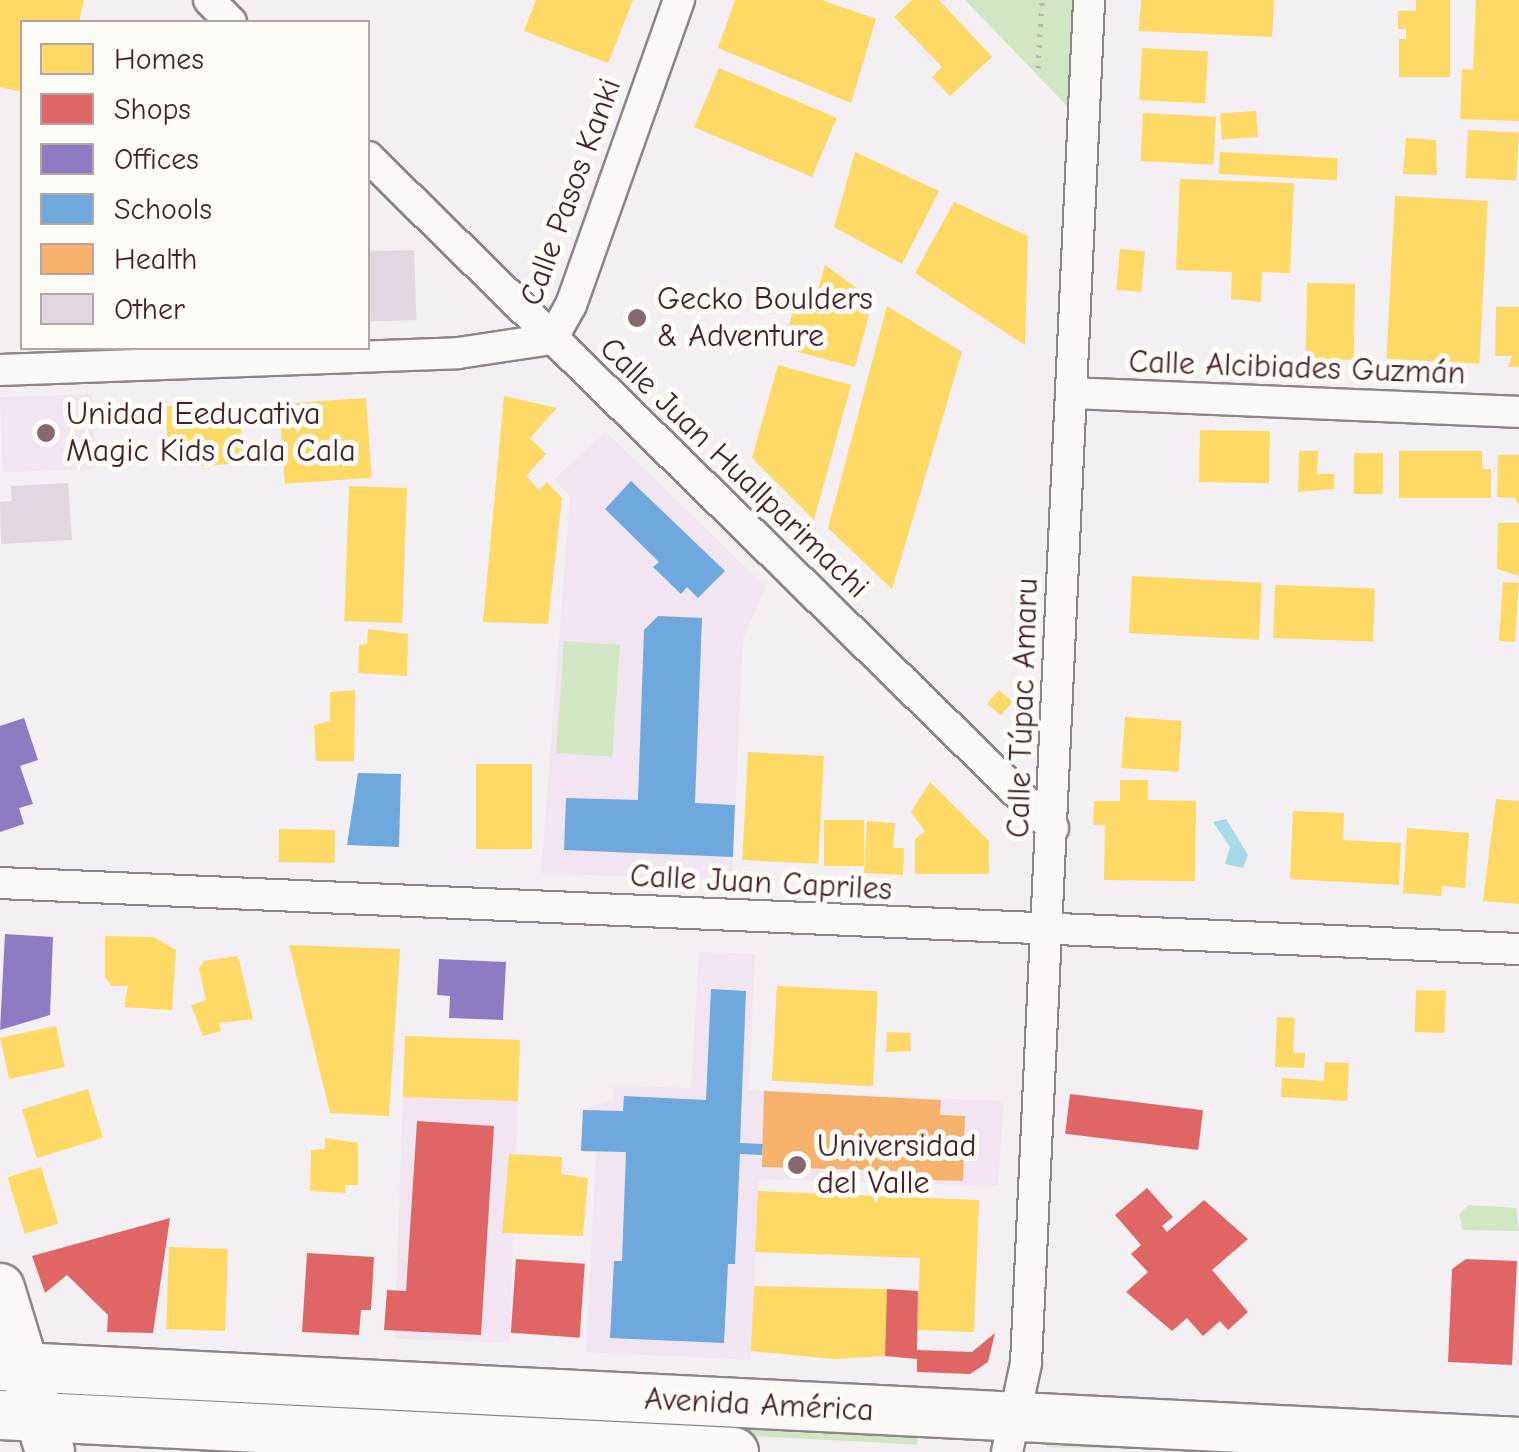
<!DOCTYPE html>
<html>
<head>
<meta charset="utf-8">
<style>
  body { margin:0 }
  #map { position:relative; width:1519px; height:1452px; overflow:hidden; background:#f4eff2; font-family:"Comic Neue",sans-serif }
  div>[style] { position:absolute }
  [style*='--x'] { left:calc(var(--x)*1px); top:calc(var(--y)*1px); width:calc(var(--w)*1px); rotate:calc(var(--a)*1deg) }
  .built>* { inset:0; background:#f0e5f0; transform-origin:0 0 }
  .green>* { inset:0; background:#d1e6c3; transform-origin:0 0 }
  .water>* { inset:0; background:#a6dae9 }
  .homes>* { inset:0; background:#ffd966; transform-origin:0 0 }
  .shops>* { inset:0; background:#e06666; transform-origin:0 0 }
  .offices>* { inset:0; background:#8e7cc3 }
  .schools>* { inset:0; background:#6fa8dc }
  .health>* { inset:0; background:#f6b26b }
  .building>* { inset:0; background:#e0d7e1; transform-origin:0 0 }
  .path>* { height:5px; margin-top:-2.5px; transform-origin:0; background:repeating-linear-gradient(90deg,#b9b4b5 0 2.5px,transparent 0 10.5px) }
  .roads { filter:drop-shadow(2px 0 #8f8488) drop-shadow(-2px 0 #8f8488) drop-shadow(0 2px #8f8488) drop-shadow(0 -2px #8f8488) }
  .street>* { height:30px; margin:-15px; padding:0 15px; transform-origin:15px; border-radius:15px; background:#faf9f8 }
  .primary>* { height:48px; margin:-24px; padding:0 24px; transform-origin:24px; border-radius:24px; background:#faf9f8 }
  .dots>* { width:28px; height:28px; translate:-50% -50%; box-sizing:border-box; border:5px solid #fdfcf7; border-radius:50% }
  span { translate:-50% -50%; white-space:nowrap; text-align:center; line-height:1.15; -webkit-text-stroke:10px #fdfcf7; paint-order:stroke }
  .street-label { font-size:32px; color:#4a1f2b }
  .poi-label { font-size:32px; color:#4a1f2b }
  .left { translate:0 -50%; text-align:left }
  .legend { position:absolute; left:20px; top:20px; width:350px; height:330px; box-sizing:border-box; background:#fdfcf7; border:2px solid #b5a4a5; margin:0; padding:12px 18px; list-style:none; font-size:30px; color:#4a1f2b }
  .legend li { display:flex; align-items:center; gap:20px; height:50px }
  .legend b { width:50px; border:2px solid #b5a4a5 }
</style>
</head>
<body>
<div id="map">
  <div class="built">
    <i style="left:92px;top:394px;width:75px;height:92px;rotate:88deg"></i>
    <i style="clip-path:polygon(605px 431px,766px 587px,743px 638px,732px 881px,541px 873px,570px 496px,554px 480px)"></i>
    <i style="clip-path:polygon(699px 952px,755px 954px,749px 1090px,1004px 1101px,998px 1186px,759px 1179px,751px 1360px,586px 1352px,596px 1152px,581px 1151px,583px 1110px,613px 1100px,614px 1086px,691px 1088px)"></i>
    <i style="left:405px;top:1036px;width:115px;height:303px;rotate:2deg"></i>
  </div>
  <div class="green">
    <i style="clip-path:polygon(965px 0,1074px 0,1070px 109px)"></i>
    <i style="left:564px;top:641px;width:56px;height:112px;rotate:4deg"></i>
    <i style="clip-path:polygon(1469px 1205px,1516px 1208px,1519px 1231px,1463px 1230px,1459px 1214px)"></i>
    <i style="left:65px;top:1392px;width:854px;height:8px;rotate:3deg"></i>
    <i style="clip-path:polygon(1048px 1438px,1316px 1452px,1047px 1447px)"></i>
  </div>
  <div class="water">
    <i style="clip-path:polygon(1226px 819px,1248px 855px,1243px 868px,1225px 864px,1230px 847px,1213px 822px)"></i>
  </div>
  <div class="homes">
    <i style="clip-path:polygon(0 0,84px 0,79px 22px,22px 22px,22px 92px,0 87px)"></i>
    <i style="clip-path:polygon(536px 0,633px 0,608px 63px,524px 31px)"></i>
    <i style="clip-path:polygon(735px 0,822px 0,876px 19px,851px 103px,718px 48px)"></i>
    <i style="clip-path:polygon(912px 0,939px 0,992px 57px,950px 96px,932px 77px,942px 67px,894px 17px)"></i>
    <i style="clip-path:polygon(1141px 0,1274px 0,1272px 37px,1139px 31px)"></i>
    <i style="clip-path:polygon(1416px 0,1450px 0,1450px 77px,1399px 77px,1399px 39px,1406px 39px,1406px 29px,1398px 29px,1398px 11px,1416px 11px)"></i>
    <i style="clip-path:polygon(1476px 0,1519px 0,1519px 121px,1460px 119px,1462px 69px,1473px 70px)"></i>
    <i style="left:1142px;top:48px;width:66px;height:52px;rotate:3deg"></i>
    <i style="left:719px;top:68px;width:128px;height:64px;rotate:23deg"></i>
    <i style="left:1256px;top:111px;width:26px;height:36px;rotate:86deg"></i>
    <i style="left:1143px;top:113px;width:73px;height:48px;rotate:3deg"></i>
    <i style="left:1468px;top:130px;width:51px;height:48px;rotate:3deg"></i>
    <i style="clip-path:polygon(1406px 138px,1436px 140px,1437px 175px,1403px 174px)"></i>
    <i style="clip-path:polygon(855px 152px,939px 191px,902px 264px,834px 227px)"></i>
    <i style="left:1220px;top:152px;width:118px;height:22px;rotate:3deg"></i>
    <i style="clip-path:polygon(1180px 179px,1294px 183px,1290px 273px,1262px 272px,1261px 302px,1231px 299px,1232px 272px,1176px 270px)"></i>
    <i style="left:1395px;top:196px;width:93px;height:163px;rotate:3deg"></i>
    <i style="clip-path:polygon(954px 202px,1028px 236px,1025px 345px,915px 273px)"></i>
    <i style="left:1120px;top:249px;width:25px;height:41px;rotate:5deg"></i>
    <i style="clip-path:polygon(825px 265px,873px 300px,855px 367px,783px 348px,796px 300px,814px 304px)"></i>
    <i style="left:1307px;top:283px;width:48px;height:76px;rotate:1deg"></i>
    <i style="clip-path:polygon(887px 306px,962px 352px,892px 589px,828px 528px)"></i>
    <i style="clip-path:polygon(1496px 307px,1519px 307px,1519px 367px,1508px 367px,1512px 356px,1495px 356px)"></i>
    <i style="clip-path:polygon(778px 365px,851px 385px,814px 520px,752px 458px)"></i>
    <i style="clip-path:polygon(504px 396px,557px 408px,530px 438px,546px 454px,526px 476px,539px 490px,547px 482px,562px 498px,548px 624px,483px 622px)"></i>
    <i style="left:366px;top:398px;width:80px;height:87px;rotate:86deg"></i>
    <i style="clip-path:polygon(240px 405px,243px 463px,200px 466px,200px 451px,167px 454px,167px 406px)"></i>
    <i style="left:1200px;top:430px;width:70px;height:52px;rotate:1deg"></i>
    <i style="clip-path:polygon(1299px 451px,1318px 451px,1317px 474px,1334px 474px,1334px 489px,1298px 492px)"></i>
    <i style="clip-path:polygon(1399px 451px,1482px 451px,1482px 469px,1491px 469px,1491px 498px,1399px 498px)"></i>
    <i style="left:1354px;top:453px;width:29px;height:41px"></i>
    <i style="clip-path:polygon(1498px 455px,1519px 455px,1519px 505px,1515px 498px,1497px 497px)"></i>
    <i style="left:349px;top:486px;width:58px;height:135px;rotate:2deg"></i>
    <i style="clip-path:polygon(1498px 523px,1519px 523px,1519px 576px,1497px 569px)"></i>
    <i style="left:1132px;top:576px;width:130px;height:57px;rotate:3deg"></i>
    <i style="left:1503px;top:582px;width:16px;height:59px;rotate:4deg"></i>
    <i style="left:1275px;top:585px;width:100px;height:53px;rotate:2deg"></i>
    <i style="clip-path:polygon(368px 629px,408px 634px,407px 676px,358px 673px,359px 645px,367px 644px)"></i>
    <i style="clip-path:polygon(355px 690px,354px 761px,316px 761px,314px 725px,330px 721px,330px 692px)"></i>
    <i style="left:999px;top:690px;width:18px;height:18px;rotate:41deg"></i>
    <i style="left:1125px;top:717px;width:57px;height:51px;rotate:4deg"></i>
    <i style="left:748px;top:752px;width:76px;height:108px;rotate:3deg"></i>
    <i style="left:532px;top:764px;width:85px;height:56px;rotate:90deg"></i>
    <i style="clip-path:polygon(1120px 780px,1148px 780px,1148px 800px,1196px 801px,1195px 881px,1104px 880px,1105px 825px,1093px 825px,1094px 801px,1120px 801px)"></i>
    <i style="clip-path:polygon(930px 782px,989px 841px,989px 874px,915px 874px,915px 839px,925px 831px,911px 812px)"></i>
    <i style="clip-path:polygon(1496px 799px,1519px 801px,1519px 904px,1483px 901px)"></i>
    <i style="clip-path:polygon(1293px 811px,1344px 813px,1343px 840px,1401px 843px,1399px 885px,1290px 879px)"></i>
    <i style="left:824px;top:820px;width:40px;height:46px"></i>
    <i style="clip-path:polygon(867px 821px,895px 823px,893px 848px,904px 848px,903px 875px,864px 873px)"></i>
    <i style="clip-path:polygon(1407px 828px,1469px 833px,1465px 888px,1442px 886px,1441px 896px,1403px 893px)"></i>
    <i style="left:279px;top:829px;width:56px;height:33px;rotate:1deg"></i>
    <i style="clip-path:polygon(105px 936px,153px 937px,176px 950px,172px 1010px,124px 1007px,128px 986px,112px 986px,105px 977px)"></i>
    <i style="clip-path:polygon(289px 945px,400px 949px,389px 1116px,330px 1113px)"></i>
    <i style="clip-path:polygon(238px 956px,253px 1019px,219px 1023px,221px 1031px,203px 1036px,191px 1005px,206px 1000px,199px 968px,204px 961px)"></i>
    <i style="left:777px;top:986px;width:101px;height:95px;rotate:3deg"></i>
    <i style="left:1416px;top:990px;width:30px;height:42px;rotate:2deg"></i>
    <i style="clip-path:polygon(1277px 1017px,1295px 1018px,1293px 1053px,1305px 1053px,1304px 1068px,1275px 1067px)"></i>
    <i style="left:56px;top:1026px;width:42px;height:57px;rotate:78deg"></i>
    <i style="clip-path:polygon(887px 1032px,910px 1033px,911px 1051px,886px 1052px)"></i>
    <i style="left:405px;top:1036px;width:115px;height:61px;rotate:2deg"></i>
    <i style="clip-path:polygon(1325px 1062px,1349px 1063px,1347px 1101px,1281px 1097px,1282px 1078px,1324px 1081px)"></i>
    <i style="left:88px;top:1089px;width:51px;height:69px;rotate:73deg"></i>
    <i style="clip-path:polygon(325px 1138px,358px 1143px,358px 1185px,345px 1185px,346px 1193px,310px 1191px,311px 1150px,325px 1149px)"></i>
    <i style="clip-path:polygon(509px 1154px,562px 1157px,561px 1174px,588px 1178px,583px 1236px,502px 1233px)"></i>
    <i style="left:41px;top:1167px;width:59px;height:35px;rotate:73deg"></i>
    <i style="clip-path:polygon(758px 1191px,979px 1200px,974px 1332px,917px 1330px,920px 1258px,755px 1252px)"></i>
    <i style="left:169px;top:1247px;width:59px;height:82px;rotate:2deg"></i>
    <i style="clip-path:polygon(754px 1286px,887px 1289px,885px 1356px,832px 1359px,751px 1351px)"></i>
  </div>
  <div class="shops">
    <i style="left:1070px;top:1094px;width:134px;height:40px;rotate:7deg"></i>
    <i style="clip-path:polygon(417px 1121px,494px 1126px,481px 1335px,384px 1330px,387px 1290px,406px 1291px)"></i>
    <i style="clip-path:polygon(1147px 1188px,1173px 1217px,1162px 1226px,1167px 1232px,1204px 1200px,1248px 1239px,1212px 1270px,1248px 1312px,1228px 1330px,1220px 1321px,1203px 1336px,1187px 1318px,1172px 1331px,1126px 1292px,1148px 1272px,1131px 1254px,1141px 1245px,1115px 1215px)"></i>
    <i style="clip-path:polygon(170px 1218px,153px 1333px,107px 1332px,108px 1315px,67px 1275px,45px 1293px,32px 1256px)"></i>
    <i style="clip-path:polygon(307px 1253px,374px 1257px,371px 1310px,361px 1310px,359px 1335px,302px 1332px)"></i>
    <i style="left:516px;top:1259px;width:69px;height:74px;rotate:4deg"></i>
    <i style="clip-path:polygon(1466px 1259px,1517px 1261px,1512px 1365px,1448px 1362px,1452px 1269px)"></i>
    <i style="clip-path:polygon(887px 1289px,918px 1291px,917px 1350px,972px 1352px,995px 1333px,988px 1362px,970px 1374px,917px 1372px,917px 1359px,885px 1356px)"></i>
  </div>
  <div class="offices">
    <i style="clip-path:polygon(24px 718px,38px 760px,20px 766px,33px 804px,19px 808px,24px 824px,0 832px,0 726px)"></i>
    <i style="clip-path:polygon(5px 934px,53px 937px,50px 1015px,0 1030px)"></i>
    <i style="clip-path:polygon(439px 959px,506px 962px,503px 1020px,449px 1018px,450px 996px,437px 995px)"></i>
  </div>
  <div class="schools">
    <i style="clip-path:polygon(631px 481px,725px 571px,698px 598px,687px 587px,681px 594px,653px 567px,659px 562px,605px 509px)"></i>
    <i style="clip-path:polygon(658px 616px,702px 618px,695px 803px,735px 805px,733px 857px,564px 850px,566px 798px,638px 800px,644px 630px)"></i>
    <i style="clip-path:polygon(358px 773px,401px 774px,399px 847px,347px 845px)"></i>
    <i style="clip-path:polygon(711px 989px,746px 991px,740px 1143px,763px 1144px,762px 1155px,740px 1154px,735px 1264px,728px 1264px,724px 1343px,610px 1338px,614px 1261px,622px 1261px,626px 1152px,581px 1151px,583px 1110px,623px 1111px,624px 1096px,706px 1100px)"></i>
  </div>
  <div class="health">
    <i style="clip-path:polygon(764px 1091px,941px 1100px,940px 1115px,965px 1116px,963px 1181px,903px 1179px,903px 1171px,762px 1167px)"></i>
  </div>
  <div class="building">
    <i style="left:414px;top:250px;width:70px;height:46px;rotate:88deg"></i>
    <i style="clip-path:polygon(68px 483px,72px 540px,1px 544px,0 502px,12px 501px,11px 486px)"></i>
  </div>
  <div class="path">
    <i style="--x:1038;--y:68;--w:68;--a:-86.6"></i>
  </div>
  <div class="roads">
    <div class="street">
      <i style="--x:209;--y:0;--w:31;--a:45"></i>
      <i style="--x:368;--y:157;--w:959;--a:44.41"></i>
      <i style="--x:0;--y:370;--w:458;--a:-2.1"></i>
      <i style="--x:458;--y:353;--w:95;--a:-8.5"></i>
      <i style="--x:552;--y:339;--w:39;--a:-61"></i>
      <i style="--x:571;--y:305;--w:324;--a:-70.5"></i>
      <i style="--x:1071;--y:393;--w:448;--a:2.4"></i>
      <i style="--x:0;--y:883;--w:1520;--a:2.49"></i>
      <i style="--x:1007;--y:1452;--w:91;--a:-77.9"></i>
      <i style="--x:1026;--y:1363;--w:1364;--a:-87.35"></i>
    </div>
    <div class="primary">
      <i style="--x:0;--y:1288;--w:171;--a:73"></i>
      <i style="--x:0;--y:1366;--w:1521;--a:2.86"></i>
      <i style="--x:0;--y:1415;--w:735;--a:2.89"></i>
    </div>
  </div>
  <div class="dots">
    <i style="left:637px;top:318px;background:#866871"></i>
    <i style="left:46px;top:433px;background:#866871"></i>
    <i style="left:797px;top:1165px;background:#866871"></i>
  </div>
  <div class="street-label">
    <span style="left:571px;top:192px;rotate:-70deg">Calle Pasos Kanki</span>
    <span style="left:1297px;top:368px;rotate:2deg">Calle Alcibiades Guzmán</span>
    <span style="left:734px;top:468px;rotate:44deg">Calle Juan Huallparimachi</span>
    <span style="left:1023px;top:708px;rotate:-88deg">Calle Túpac Amaru</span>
    <span style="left:761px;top:883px;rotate:3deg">Calle Juan Capriles</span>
    <span style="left:759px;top:1405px;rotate:3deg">Avenida América</span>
  </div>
  <div class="poi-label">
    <span class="left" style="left:657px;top:318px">Gecko Boulders<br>&amp; Adventure</span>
    <span class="left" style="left:66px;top:433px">Unidad Eeducativa<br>Magic Kids Cala Cala</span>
    <span class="left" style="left:817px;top:1165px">Universidad<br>del Valle</span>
  </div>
  <ul class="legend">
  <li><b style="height:28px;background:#ffd966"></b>Homes</li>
  <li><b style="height:28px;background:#e06666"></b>Shops</li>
  <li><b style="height:28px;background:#8e7cc3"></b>Offices</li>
  <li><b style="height:28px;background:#6fa8dc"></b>Schools</li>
  <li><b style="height:28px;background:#f6b26b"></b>Health</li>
  <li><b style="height:28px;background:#e0d7e1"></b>Other</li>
  </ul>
</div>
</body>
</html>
